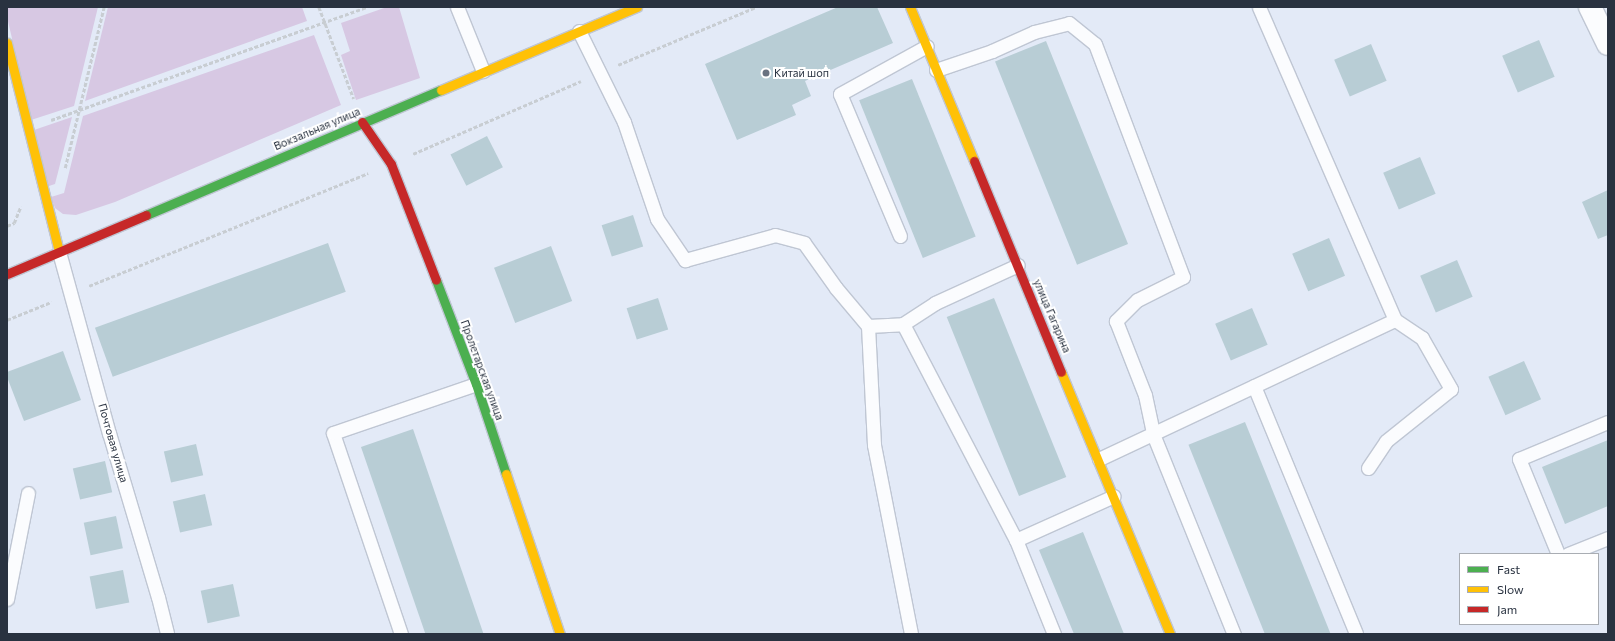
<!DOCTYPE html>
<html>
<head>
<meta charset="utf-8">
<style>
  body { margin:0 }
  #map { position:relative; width:1615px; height:641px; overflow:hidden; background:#e3eaf7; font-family:Commissioner,sans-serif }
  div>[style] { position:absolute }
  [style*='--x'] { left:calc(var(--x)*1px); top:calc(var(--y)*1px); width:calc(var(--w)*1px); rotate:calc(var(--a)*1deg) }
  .green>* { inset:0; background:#d7c8e3 }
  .building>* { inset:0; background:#b8cdd5; transform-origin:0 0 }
  .path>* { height:2.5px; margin-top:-1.25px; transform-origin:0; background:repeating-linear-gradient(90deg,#c8cdd2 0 4px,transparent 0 6px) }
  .roads { filter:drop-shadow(1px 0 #bfc6d3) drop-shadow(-1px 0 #bfc6d3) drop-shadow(0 1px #bfc6d3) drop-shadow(0 -1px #bfc6d3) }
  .lane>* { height:13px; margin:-6.5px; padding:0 6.5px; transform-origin:6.5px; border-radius:6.5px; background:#fbfcfe }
  .street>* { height:22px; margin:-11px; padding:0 11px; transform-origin:11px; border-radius:11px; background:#fbfcfe }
  .fast>* { height:9px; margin:-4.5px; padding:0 4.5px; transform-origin:4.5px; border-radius:4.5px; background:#4caf50 }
  .slow>* { height:9px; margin:-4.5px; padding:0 4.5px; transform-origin:4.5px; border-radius:4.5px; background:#ffc107 }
  .jam>* { height:9px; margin:-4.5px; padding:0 4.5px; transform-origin:4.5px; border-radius:4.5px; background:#c62828 }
  .dots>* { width:11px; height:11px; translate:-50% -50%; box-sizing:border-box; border:2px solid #fff; border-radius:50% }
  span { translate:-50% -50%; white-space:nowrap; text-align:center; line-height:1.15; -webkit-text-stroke:4px #fff; paint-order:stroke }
  .poi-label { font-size:11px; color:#293240 }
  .left { translate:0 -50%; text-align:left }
  .street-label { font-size:11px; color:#293240 }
  .frame { position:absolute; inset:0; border:8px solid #293240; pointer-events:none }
  .legend { position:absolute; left:1459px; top:553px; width:140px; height:72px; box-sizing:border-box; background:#fff; border:1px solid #a9adb3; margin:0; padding:5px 7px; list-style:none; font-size:12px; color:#293240 }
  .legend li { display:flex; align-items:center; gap:8px; height:20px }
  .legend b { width:20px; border:1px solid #a9adb3 }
</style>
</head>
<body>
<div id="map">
  <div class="green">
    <i style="clip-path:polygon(7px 7px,98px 7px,74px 106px,31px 120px,7px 17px)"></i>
    <i style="clip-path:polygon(108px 7px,302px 7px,307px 21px,85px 101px)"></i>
    <i style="clip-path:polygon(387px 7px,399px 7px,420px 78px,356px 100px,341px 55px,350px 51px,341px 23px)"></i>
    <i style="clip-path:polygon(314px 35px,341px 105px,115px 202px,76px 215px,63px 214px,55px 208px,51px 197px,64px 193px,83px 116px)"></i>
    <i style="clip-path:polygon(72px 117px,55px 184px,46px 187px,34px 130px)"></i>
  </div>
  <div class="building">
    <i style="clip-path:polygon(838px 7px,877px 7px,893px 43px,805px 81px,811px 96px,792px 105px,796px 115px,737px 140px,705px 64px)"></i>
    <i style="left:1539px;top:40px;width:40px;height:40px;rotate:67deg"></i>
    <i style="left:1046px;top:41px;width:219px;height:55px;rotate:68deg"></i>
    <i style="left:1371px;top:44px;width:40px;height:40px;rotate:67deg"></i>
    <i style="left:912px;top:79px;width:170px;height:57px;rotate:68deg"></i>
    <i style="left:487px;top:136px;width:35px;height:41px;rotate:63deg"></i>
    <i style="left:1420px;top:157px;width:40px;height:40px;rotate:67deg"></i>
    <i style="clip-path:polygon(1608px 190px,1608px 235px,1598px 239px,1582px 202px)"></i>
    <i style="left:633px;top:215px;width:33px;height:33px;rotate:72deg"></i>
    <i style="left:1329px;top:238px;width:41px;height:40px;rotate:67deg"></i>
    <i style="left:328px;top:243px;width:52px;height:248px;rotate:70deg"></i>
    <i style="left:551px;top:246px;width:59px;height:61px;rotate:69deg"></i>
    <i style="left:1457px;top:260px;width:40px;height:40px;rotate:67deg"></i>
    <i style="left:658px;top:298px;width:33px;height:33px;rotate:72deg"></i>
    <i style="left:994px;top:298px;width:193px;height:51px;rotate:68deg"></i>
    <i style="left:1252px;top:308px;width:40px;height:40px;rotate:67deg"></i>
    <i style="clip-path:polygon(63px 351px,81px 400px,24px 421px,7px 377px,7px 372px)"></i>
    <i style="left:1524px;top:361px;width:42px;height:39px;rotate:66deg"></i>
    <i style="left:1245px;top:422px;width:229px;height:61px;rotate:68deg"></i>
    <i style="left:413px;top:429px;width:217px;height:55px;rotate:71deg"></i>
    <i style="clip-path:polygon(1608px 440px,1608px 506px,1565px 524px,1542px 467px)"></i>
    <i style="left:196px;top:444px;width:32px;height:33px;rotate:77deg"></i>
    <i style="left:105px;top:461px;width:32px;height:33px;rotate:77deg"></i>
    <i style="left:205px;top:494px;width:32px;height:33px;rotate:77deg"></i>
    <i style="left:116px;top:516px;width:33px;height:33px;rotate:78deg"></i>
    <i style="clip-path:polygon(1083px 532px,1124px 634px,1074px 634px,1039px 550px)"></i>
    <i style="left:123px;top:570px;width:33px;height:34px;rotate:79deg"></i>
    <i style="left:233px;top:584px;width:33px;height:33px;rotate:78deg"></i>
  </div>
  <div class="path">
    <i style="--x:319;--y:7;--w:98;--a:69.2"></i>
    <i style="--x:618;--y:65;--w:150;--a:-22.8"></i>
    <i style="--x:51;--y:120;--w:335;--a:-19.7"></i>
    <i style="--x:413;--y:154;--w:183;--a:-23.5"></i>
    <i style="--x:65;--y:168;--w:166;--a:-76.4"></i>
    <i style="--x:7;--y:226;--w:8;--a:-23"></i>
    <i style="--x:14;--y:223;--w:18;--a:-68"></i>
    <i style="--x:89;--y:286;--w:301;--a:-22"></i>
    <i style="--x:7;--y:320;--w:48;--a:-22.2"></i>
  </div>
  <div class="roads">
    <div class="lane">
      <i style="--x:457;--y:7;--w:69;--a:67.9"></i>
      <i style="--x:579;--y:31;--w:102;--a:63.7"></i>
      <i style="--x:624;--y:122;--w:102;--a:71.2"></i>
      <i style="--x:657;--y:219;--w:50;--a:55.7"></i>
      <i style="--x:685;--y:260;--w:93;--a:-15.5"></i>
      <i style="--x:775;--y:235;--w:30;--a:15"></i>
      <i style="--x:804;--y:243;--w:55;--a:54.6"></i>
      <i style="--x:836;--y:288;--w:50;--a:49.9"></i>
      <i style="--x:868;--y:326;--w:35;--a:-3"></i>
      <i style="--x:903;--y:324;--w:38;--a:-33"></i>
      <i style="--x:935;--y:303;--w:91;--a:-24.6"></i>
      <i style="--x:936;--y:70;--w:59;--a:-18.7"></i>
      <i style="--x:992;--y:51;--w:46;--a:-24.3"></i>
      <i style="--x:1034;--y:32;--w:36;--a:-14"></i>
      <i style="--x:1069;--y:23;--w:33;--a:39"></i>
      <i style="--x:1095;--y:44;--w:249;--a:69.3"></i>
      <i style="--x:1183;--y:277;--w:51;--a:153.4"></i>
      <i style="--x:1137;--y:300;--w:30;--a:135"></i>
      <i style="--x:1116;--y:321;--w:79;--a:68.6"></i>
      <i style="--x:1145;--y:395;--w:40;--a:78"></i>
      <i style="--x:1153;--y:434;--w:216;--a:68"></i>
      <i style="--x:900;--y:236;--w:154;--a:-112.9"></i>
      <i style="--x:840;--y:94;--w:99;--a:-28.9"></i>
      <i style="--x:59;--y:252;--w:188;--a:74.6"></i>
      <i style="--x:109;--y:433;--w:171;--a:73.4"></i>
      <i style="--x:158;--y:597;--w:38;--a:76"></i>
      <i style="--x:903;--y:324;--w:244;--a:62.4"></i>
      <i style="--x:868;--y:326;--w:119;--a:87.1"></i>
      <i style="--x:874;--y:445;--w:193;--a:78.9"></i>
      <i style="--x:1254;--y:386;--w:268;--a:67.6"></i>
      <i style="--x:1099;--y:459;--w:327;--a:-25.2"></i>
      <i style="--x:1395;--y:320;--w:341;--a:-113.5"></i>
      <i style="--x:1368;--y:468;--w:32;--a:-56"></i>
      <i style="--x:1386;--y:441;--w:83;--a:-38.7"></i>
      <i style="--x:1451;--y:389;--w:59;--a:-119.6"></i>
      <i style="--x:1422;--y:338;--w:32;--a:-146"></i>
      <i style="--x:1558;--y:554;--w:103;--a:-112.3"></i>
      <i style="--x:1519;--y:459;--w:96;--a:-22.6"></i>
      <i style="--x:1568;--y:554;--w:43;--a:-21.8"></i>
      <i style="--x:7;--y:599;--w:108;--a:-78.8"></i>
      <i style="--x:401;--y:634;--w:212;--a:-108.7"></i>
      <i style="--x:333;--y:433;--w:151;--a:-18.9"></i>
      <i style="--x:1054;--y:634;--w:101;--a:-112"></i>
      <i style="--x:1016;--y:540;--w:107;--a:-24.2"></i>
    </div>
    <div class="street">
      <i style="--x:1590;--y:7;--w:41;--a:64.1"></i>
    </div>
    <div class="fast">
      <i style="--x:146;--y:215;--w:320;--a:-23"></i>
      <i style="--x:436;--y:280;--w:111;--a:69"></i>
      <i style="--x:476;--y:384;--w:95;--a:71.6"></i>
    </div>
    <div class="slow">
      <i style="--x:910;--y:7;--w:167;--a:67.4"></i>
      <i style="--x:7;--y:43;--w:215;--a:76"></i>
      <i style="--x:441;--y:90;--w:213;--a:-23"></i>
      <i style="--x:1061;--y:372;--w:284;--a:67.4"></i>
      <i style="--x:506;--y:474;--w:169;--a:71.4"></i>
    </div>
    <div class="jam">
      <i style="--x:362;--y:122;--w:51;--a:55.4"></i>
      <i style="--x:391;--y:164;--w:124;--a:68.8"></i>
      <i style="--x:974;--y:161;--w:228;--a:67.6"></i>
      <i style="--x:7;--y:274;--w:151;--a:-23"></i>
    </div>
  </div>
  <div class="dots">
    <i style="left:766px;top:73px;background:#6a7280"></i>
  </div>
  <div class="poi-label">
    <span class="left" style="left:774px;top:73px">Китай шоп</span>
  </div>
  <div class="street-label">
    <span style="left:317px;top:129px;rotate:-23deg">Вокзальная улица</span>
    <span style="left:1052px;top:316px;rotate:67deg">улица Гагарина</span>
    <span style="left:482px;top:370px;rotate:70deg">Пролетарская улица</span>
    <span style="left:113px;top:443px;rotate:74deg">Почтовая улица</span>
  </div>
  <div class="frame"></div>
  <ul class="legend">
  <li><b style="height:5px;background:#4caf50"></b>Fast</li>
  <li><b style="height:5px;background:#ffc107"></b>Slow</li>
  <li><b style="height:5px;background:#c62828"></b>Jam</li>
  </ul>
</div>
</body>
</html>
